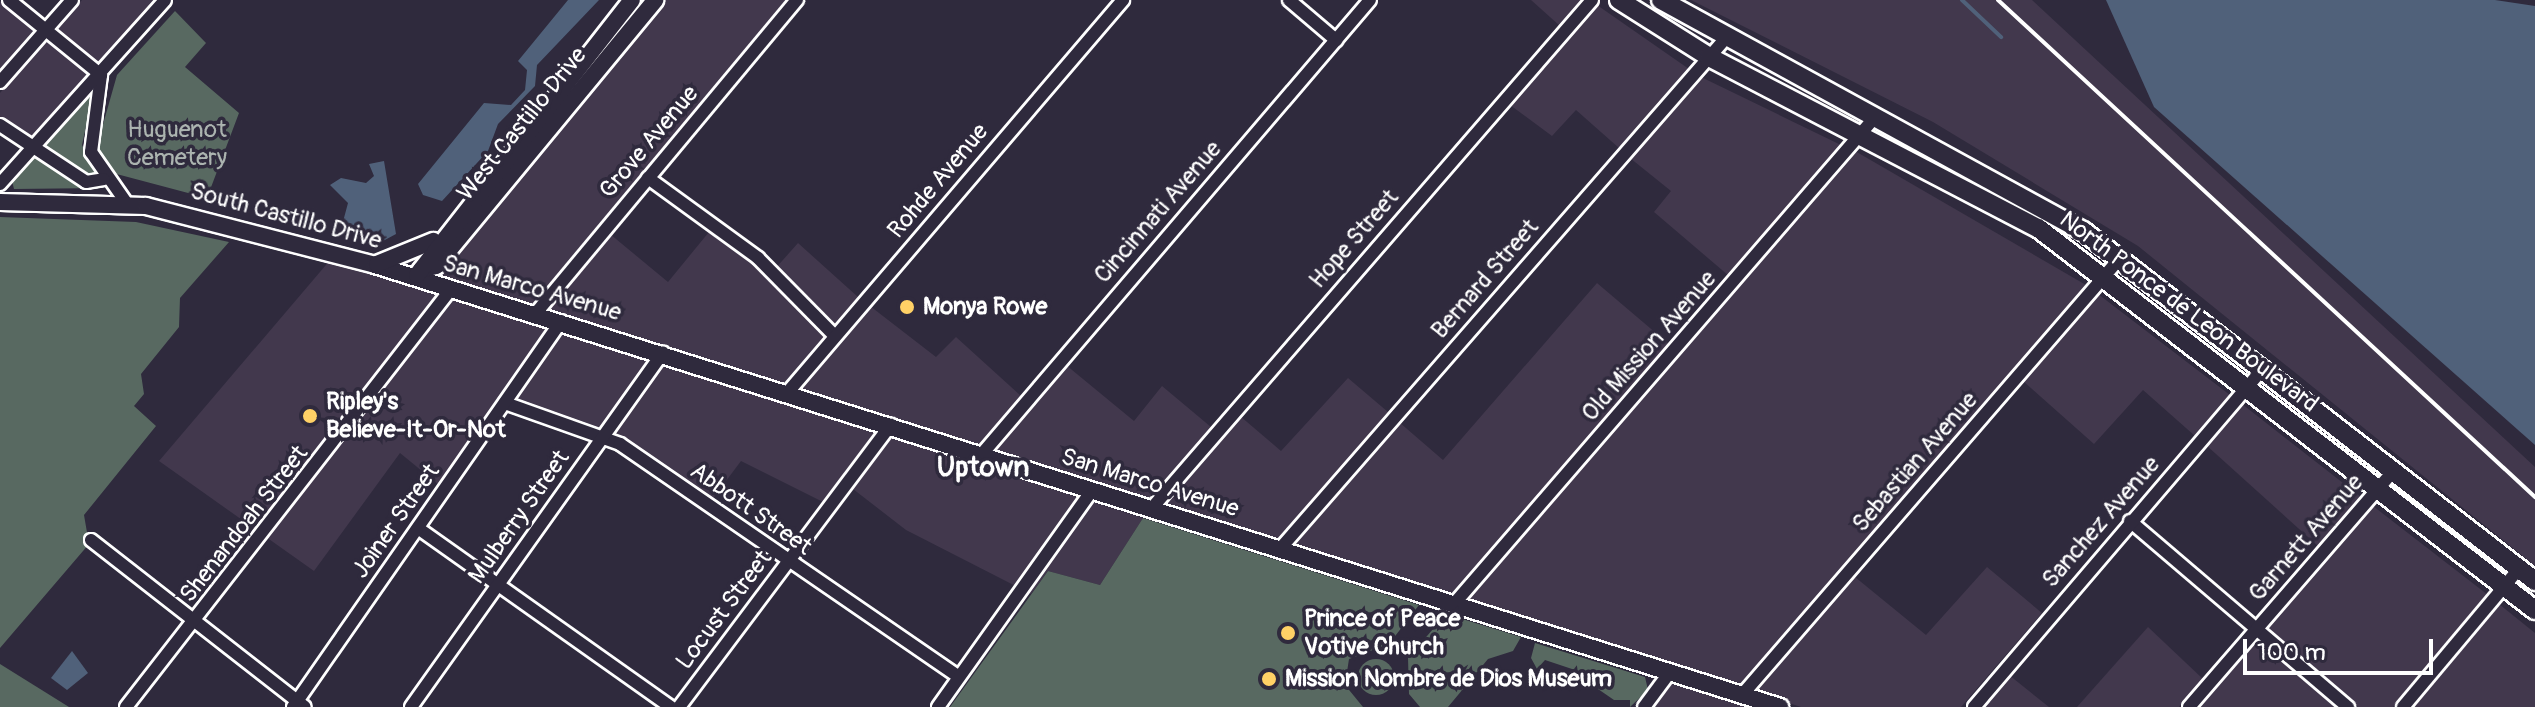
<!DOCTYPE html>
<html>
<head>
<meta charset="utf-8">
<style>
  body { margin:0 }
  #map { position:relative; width:2535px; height:707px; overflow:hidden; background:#2f2a3d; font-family:Pangolin,sans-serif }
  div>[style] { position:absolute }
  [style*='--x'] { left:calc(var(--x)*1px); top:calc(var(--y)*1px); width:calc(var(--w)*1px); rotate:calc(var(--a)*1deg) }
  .built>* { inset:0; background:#42384d }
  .green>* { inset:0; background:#586961 }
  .round { border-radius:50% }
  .water>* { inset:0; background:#50617a }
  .stream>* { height:4px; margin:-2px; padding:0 2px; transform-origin:2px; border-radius:2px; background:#50617a }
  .roads { filter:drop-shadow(2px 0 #fff) drop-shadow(-2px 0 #fff) drop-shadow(0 2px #fff) drop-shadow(0 -2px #fff) }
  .minor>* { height:12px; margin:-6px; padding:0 6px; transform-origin:6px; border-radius:6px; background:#2f2a3d }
  .major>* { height:16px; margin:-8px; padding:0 8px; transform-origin:8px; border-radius:8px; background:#2f2a3d }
  .highway>* { height:18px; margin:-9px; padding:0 9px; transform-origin:9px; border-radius:9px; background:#2f2a3d }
  .rail>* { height:4px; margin:-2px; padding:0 2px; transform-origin:2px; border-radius:2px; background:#fff }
  .dots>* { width:22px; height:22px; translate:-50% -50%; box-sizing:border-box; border:4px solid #2f2a3d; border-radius:50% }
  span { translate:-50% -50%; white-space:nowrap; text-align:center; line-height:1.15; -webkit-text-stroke:7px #2f2a3d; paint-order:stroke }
  .street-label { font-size:24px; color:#fff }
  .park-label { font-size:24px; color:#acb4b0 }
  .poi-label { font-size:24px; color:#fff; font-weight:700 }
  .left { translate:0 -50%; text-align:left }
  .quarter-label { font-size:28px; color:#fff; font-weight:700 }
  .scale { position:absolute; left:2243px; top:639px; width:190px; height:36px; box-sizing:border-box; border:4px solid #fff; border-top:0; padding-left:10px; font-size:24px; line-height:28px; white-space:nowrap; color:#fff; -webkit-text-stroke:6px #2f2a3d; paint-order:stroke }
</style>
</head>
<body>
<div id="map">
  <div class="built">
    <i style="clip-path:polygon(82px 0,155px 0,99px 66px,54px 29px)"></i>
    <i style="clip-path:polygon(665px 0,787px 0,532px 305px,437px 277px)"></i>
    <i style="clip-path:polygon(1531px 0,1582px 0,1560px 26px)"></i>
    <i style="clip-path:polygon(1691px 0,2032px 0,2535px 467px,2535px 566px,2138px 246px,1933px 122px)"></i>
    <i style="clip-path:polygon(0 1px,35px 29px,0 70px)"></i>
    <i style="clip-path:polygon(1597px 5px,1689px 69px,1619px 148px,1576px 110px,1552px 136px,1510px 105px)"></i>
    <i style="clip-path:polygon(46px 38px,89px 74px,31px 137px,0 118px,0 93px)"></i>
    <i style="clip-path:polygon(1701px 77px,1841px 145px,1729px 276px,1654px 212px,1671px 191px,1630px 158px)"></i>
    <i style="clip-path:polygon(1855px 151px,2086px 285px,1739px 687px,1466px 602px)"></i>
    <i style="clip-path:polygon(718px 221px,774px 270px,798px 243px,858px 297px,784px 383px,548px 310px,610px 234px,668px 282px)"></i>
    <i style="clip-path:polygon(331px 259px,1143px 518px,1100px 585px,1048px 571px,1031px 594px,906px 530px,853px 489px,837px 509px,741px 461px,711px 501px,623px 439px,498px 400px,439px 485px,400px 453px,314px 571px,159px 461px)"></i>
    <i style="clip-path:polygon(1597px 283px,1670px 345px,1451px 597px,1292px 546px,1399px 422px,1443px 460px)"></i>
    <i style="clip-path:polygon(2098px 294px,2230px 395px,2195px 436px,2143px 390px,2094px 444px,2023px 381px)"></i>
    <i style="clip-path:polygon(870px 306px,936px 357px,956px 337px,1021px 396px,979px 446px,799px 388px)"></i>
    <i style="clip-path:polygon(1066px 365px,1134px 421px,1162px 386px,1211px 427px,1149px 501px,994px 451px)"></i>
    <i style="clip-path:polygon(1348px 378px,1388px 412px,1277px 541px,1164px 505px,1240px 416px,1281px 451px)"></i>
    <i style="clip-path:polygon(2242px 404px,2361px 497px,2318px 546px,2206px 445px)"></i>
    <i style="clip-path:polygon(2373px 506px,2488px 595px,2393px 707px,2358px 707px,2265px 629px)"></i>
    <i style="clip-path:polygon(1987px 567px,2042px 613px,1961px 707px,1801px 707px,1755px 692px,1855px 577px,1926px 635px)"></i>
    <i style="clip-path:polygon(2499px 604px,2535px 633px,2535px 707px,2413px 707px)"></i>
    <i style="clip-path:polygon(2148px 627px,2203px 679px,2179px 707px,2077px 707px)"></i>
    <i style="clip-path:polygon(2257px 639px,2338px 707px,2199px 707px)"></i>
    <i style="clip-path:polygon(2009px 675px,2049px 707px,1980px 707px)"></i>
    <i style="clip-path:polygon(1673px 680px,1743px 704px,1758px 707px,1653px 707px)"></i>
  </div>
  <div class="green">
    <i style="clip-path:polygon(175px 11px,206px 43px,185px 67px,239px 113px,207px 198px,109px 172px,96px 149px,117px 75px)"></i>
    <i style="clip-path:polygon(95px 85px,82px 145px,103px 188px,14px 189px,12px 181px)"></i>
    <i style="clip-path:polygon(0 217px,136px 222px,229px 242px,180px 298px,179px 327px,141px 374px,144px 394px,134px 406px,156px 426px,84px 515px,89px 544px,0 648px)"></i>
    <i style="clip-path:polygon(1143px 518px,1419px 605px,1389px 644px,1349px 659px,1345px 685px,1363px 707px,950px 707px,1048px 571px,1100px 585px)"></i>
    <i style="clip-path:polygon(1446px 614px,1521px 637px,1513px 651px,1488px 659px,1448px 707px,1420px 707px,1409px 694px,1408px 658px)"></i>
    <i style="clip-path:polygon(1535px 643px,1645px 677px,1648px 690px,1630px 707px,1630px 700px,1614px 700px,1598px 689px,1599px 678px,1545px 660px,1537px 669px,1531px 658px)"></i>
    <i class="round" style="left:1358px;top:659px;width:36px;height:36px"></i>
    <i style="clip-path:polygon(0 664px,69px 707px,0 707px)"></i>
  </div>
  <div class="water">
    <i style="clip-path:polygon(568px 0,599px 0,537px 65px,535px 86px,498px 124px,488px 151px,442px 201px,423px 195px,418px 184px,484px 103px,511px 105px,525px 90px,527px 70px,518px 61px)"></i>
    <i style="clip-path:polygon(2106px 0,2495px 0,2535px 6px,2535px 445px,2154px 107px)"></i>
    <i style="clip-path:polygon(384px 161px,396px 234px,383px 241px,341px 229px,348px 203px,330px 185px,341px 178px,366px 183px,374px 176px,369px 164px)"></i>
    <i style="clip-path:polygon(72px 651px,88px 673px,67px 690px,51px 678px)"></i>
  </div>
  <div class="stream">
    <i style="--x:1962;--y:0;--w:54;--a:43.5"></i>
  </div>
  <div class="roads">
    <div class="minor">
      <i style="--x:9;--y:0;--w:119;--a:39.2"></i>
      <i style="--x:1289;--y:0;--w:62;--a:40.4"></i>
      <i style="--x:101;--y:75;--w:78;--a:97.4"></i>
      <i style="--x:91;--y:152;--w:65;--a:55.1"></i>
      <i style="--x:0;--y:82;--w:109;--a:-48.7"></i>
      <i style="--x:0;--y:125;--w:103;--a:33.5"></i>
      <i style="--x:86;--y:182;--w:18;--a:-9"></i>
      <i style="--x:648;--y:178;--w:136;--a:36"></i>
      <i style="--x:758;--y:258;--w:108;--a:45.4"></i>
      <i style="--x:0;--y:184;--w:247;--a:-48.1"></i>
      <i style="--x:536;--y:313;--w:408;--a:-50.2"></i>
      <i style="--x:788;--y:392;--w:516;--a:-49.48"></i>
      <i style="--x:505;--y:403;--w:122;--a:19.6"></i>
      <i style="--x:620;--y:444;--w:411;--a:34.5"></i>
      <i style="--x:982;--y:454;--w:597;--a:-49.48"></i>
      <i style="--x:1152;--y:508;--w:672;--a:-49.1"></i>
      <i style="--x:2130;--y:521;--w:287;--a:40.5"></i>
      <i style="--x:418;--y:528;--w:310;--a:35.3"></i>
      <i style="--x:91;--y:540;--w:271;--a:38"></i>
      <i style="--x:1280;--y:549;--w:677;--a:-48.89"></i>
      <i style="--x:1454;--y:604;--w:645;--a:-49.15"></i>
      <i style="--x:1742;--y:695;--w:579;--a:-49.13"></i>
      <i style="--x:126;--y:707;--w:529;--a:-52.13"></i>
      <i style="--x:293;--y:707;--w:470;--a:-55.2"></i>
      <i style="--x:411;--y:707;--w:435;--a:-54.6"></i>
      <i style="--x:679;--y:707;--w:353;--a:-53.1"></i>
      <i style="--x:938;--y:707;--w:266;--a:-54.6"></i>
      <i style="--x:1644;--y:707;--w:44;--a:-53.4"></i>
      <i style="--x:1974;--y:707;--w:446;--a:-49.5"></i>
      <i style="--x:2189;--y:707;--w:313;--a:-49.1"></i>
      <i style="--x:2403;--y:707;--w:180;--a:-50"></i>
    </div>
    <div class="major">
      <i style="--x:0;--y:202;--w:146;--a:1.6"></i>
      <i style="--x:146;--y:206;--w:236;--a:14.4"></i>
      <i style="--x:375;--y:265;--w:1473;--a:17.46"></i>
      <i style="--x:377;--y:264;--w:61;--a:-22.3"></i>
      <i style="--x:421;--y:270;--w:16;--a:-15"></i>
      <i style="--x:436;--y:266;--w:345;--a:-50.5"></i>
      <i style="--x:417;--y:275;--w:349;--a:-52"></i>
    </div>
    <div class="highway">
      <i style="--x:1619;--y:0;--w:107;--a:32.3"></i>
      <i style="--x:1709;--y:57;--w:371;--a:27.5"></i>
      <i style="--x:2038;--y:228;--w:627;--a:37.55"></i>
      <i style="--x:1661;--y:0;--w:481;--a:28.7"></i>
      <i style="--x:2083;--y:231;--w:572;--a:37.75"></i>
    </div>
  </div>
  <div class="rail">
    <i style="--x:1998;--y:0;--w:732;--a:42.78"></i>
  </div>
  <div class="dots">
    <i style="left:907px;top:307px;background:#ffd166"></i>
    <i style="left:310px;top:416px;background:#ffd166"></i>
    <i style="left:1288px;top:633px;background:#ffd166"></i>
    <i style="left:1269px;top:679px;background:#ffd166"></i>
  </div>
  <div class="street-label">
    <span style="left:522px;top:124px;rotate:-51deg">West Castillo Drive</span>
    <span style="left:649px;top:142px;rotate:-50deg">Grove Avenue</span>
    <span style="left:938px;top:181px;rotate:-50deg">Rohde Avenue</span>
    <span style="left:1158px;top:212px;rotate:-49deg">Cincinnati Avenue</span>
    <span style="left:286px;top:216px;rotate:15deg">South Castillo Drive</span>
    <span style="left:1354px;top:239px;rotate:-49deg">Hope Street</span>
    <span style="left:1485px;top:279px;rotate:-49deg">Bernard Street</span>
    <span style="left:532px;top:288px;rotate:16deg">San Marco Avenue</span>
    <span style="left:2189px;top:312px;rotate:37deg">North Ponce de Leon Boulevard</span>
    <span style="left:1649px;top:346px;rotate:-49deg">Old Mission Avenue</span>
    <span style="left:1915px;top:462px;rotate:-49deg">Sebastian Avenue</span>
    <span style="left:1150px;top:483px;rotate:17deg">San Marco Avenue</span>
    <span style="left:751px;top:509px;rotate:35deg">Abbott Street</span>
    <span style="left:519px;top:517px;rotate:-55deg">Mulberry Street</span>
    <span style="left:396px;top:521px;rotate:-55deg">Joiner Street</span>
    <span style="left:2101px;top:522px;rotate:-49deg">Sanchez Avenue</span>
    <span style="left:244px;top:524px;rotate:-52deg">Shenandoah Street</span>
    <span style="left:2306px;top:538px;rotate:-49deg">Garnett Avenue</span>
    <span style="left:724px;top:610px;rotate:-53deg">Locust Street</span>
  </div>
  <div class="park-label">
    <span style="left:177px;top:144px">Huguenot<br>Cemetery</span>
  </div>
  <div class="poi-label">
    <span class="left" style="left:923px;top:307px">Monya Rowe</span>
    <span class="left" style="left:326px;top:416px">Ripley's<br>Believe-It-Or-Not</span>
    <span class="left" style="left:1304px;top:633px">Prince of Peace<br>Votive Church</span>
    <span class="left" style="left:1285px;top:679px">Mission Nombre de Dios Museum</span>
  </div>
  <div class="quarter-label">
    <span style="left:983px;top:468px">Uptown</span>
  </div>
  <div class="scale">100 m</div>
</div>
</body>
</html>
